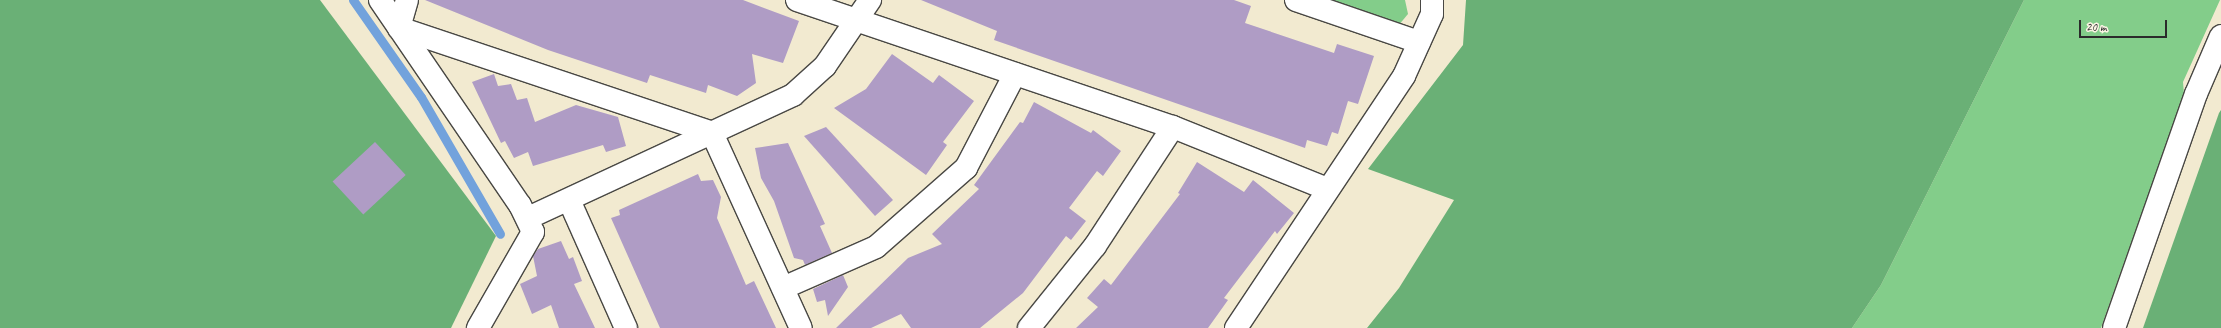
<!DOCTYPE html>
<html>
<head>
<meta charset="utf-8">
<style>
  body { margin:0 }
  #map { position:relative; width:2221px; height:328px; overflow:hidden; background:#f2ead0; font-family:Caveat,sans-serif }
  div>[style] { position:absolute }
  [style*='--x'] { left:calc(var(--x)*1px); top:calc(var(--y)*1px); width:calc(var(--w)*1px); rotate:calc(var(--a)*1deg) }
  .green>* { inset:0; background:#83cd8a }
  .forest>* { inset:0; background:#6ab076 }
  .stream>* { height:9px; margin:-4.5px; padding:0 4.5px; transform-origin:4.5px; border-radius:4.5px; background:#72a2dc }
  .building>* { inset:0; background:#af9cc5; transform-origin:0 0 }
  .roads { filter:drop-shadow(1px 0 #494844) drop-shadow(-1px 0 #494844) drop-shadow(0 1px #494844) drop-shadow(0 -1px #494844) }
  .minor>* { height:22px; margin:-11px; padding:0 11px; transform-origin:11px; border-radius:11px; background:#fff }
  .tertiary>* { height:22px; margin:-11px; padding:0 11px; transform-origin:11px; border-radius:11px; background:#fff }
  span { translate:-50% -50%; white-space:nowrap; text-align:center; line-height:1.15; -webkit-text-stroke:3px #fcf5e5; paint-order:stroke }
  .scale { position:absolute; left:2079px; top:20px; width:88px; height:18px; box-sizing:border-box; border:2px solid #2b2b2b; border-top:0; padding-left:5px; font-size:12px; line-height:14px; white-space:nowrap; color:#2b2b2b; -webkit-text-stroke:3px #fcf5e5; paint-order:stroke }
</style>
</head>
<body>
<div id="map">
  <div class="green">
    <i style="clip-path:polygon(1326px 0,1405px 0,1408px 14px,1398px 26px)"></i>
    <i style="clip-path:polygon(2024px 0,2220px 0,2183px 82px,2184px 94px,2101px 328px,1852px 328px,1881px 285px)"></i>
  </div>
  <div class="forest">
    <i style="clip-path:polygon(0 0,320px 0,496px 236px,451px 328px,0 328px)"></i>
    <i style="clip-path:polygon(1466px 0,2024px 0,1881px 285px,1852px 328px,1367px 328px,1399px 288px,1454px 200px,1368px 169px,1463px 45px)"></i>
    <i style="clip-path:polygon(2221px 110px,2221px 328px,2143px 328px,2219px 113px)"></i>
  </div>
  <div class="stream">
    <i style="--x:353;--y:0;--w:118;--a:55"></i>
    <i style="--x:421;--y:97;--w:158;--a:60"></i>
  </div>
  <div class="building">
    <i style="clip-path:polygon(425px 0,743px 0,799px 21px,783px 63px,752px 54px,756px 83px,737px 96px,708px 85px,706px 93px,650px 75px,647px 83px,548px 50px)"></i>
    <i style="clip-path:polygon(921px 0,1234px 0,1251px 6px,1245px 23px,1334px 53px,1337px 44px,1374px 56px,1358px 104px,1348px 101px,1338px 134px,1332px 132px,1327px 146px,1307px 140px,1305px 148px,994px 40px,997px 31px)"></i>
    <i style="clip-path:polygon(892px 54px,933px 83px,939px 75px,974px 101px,943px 142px,947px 145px,926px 175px,834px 108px,866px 89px)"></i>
    <i style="clip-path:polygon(494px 74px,498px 86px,511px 84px,517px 100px,527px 98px,535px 122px,576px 105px,618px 117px,626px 146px,606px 152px,603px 145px,533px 166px,528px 152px,514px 158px,505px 141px,501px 143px,472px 82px)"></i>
    <i style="clip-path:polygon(1034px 102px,1091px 133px,1093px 130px,1121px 151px,1103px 176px,1097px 171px,1069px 208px,1086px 221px,1071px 240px,1066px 236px,1023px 293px,980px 328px,911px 328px,901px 314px,871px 328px,836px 328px,908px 258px,942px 244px,932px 234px,979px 189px,974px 185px,1020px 122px,1023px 123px)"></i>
    <i style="clip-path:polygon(826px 127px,893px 200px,875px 216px,804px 136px)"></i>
    <i style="left:375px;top:142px;width:45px;height:58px;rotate:47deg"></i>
    <i style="clip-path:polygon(788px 143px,825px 224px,820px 226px,832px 253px,805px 265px,803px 260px,794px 258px,774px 201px,761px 178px,755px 148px)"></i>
    <i style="clip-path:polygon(1197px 162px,1244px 192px,1253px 180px,1294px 213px,1277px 234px,1275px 231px,1224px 298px,1228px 300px,1208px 328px,1076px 328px,1098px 307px,1087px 298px,1104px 279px,1111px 285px,1180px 194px,1178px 193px)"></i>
    <i style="clip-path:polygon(698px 174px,701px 181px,713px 180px,721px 197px,717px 218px,746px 285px,754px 281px,776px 328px,660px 328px,611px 218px,620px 215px,619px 210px)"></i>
    <i style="clip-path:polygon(561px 241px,569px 259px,573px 257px,582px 281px,574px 284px,595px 328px,559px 328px,551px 305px,532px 314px,520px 284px,537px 276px,533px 256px,538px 249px)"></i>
    <i style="clip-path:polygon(843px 275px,848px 287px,828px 316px,825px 300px,817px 302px,813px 289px)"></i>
  </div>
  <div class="roads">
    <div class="minor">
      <i style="--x:380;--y:0;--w:248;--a:55.7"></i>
      <i style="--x:520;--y:205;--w:30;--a:64"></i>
      <i style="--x:533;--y:232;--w:111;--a:119.8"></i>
      <i style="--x:407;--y:0;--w:29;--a:106"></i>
      <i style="--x:399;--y:28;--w:330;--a:18.5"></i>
      <i style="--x:712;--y:133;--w:214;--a:65.5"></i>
      <i style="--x:797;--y:0;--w:397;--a:18.7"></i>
      <i style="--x:1173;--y:127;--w:166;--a:21.9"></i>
      <i style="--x:1296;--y:0;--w:130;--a:18.9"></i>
      <i style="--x:569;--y:200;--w:140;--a:66"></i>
      <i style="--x:783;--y:288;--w:102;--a:-23.8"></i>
      <i style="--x:876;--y:247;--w:120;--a:-41.3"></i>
      <i style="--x:966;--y:168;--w:106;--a:-62.5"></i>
      <i style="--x:1029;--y:328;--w:105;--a:-51.2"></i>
      <i style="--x:1095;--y:246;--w:142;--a:-56.8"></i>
      <i style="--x:2114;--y:328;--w:248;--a:-70.7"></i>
      <i style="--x:2196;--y:94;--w:63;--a:-66.7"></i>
    </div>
    <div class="tertiary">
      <i style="--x:528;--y:218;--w:292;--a:-24.9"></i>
      <i style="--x:793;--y:95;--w:43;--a:-42.2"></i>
      <i style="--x:825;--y:66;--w:80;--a:-55.7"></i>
      <i style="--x:1236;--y:328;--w:303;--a:-56.3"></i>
      <i style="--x:1404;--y:76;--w:68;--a:-65.7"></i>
      <i style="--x:1432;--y:14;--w:14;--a:-90"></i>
    </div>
  </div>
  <div class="scale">20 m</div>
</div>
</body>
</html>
